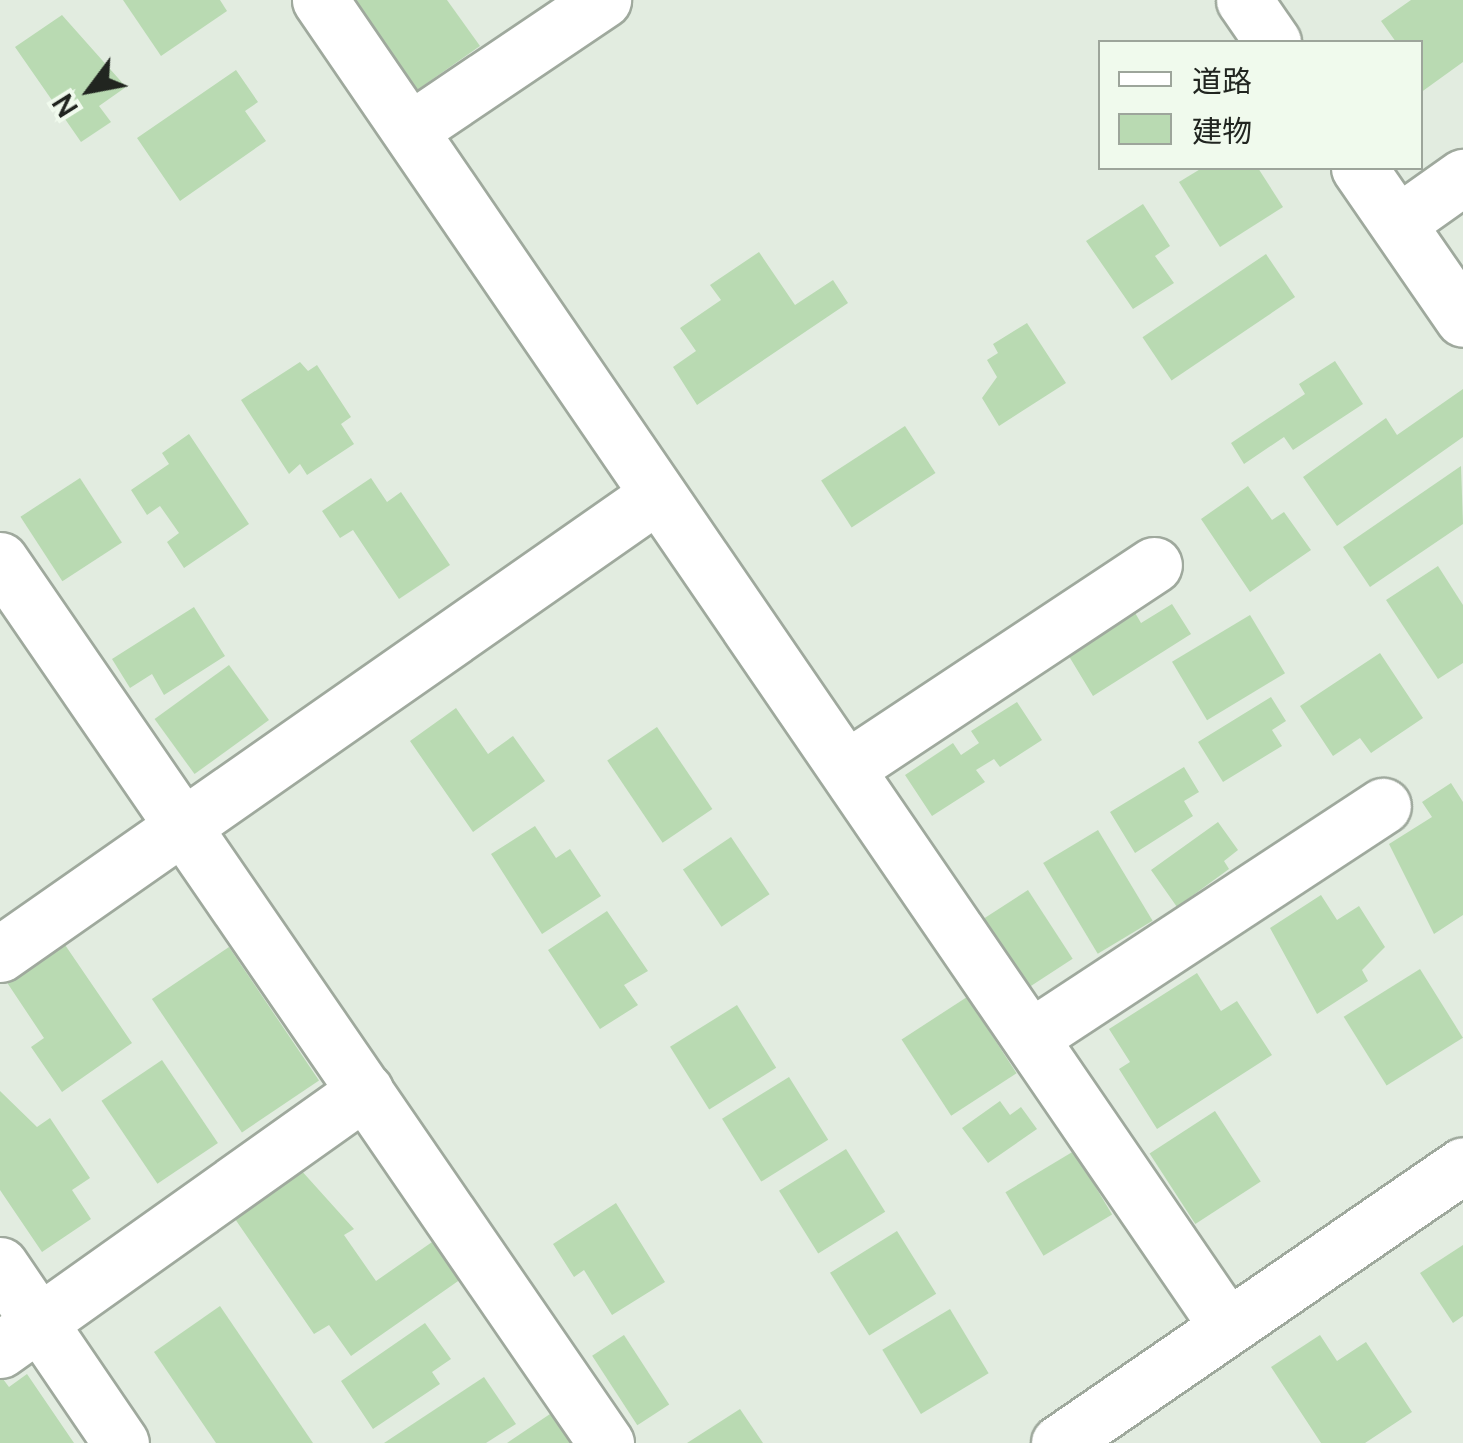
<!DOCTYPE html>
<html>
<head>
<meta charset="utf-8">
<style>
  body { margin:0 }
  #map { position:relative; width:1463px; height:1443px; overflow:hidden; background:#e2ece0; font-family:Manrope,"Noto Sans JP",sans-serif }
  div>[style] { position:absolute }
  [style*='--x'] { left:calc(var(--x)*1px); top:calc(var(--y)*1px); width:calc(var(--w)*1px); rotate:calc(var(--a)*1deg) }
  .building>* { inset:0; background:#b9dab2; transform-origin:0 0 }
  .roads { filter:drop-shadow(2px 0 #9fa99d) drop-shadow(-2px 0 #9fa99d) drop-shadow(0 2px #9fa99d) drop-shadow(0 -2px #9fa99d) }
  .minor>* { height:55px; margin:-27.5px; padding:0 27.5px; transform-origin:27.5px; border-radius:27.5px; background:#fff }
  span { translate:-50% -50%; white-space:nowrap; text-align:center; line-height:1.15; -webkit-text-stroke:9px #f0faed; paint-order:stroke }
  .legend { position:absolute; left:1098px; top:40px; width:325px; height:130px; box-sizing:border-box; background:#f0faed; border:2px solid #9da59b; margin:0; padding:12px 18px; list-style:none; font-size:30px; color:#212520 }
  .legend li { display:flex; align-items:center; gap:20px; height:50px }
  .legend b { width:50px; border:2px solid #9da59b }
  .north { position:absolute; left:40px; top:40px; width:100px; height:100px; -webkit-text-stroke:8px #f0faed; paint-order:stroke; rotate:238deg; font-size:28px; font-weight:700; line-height:40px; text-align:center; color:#212520 }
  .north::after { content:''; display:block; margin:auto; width:35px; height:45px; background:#212520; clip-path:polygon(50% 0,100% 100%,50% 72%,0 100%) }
</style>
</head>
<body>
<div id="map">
  <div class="building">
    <i style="clip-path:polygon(123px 0,220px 0,227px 11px,161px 56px)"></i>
    <i style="clip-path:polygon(344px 0,447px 0,480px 46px,410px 95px)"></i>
    <i style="clip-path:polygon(1411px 0,1463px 0,1463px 62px,1420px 93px,1420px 42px,1396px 42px,1381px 21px)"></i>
    <i style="clip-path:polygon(62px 15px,126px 87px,99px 106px,111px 122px,81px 142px,15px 47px)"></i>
    <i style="clip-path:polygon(236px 70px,258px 102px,245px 111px,266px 141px,180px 201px,137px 138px)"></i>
    <i style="clip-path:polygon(1202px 168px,1258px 168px,1283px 207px,1220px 247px,1179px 182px)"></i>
    <i style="clip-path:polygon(1143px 204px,1170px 246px,1155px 256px,1174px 283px,1133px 309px,1086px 241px)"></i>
    <i style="clip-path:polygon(759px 252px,795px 305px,833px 280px,848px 303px,697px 405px,673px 367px,696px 351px,680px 328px,721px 300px,710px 285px)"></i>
    <i style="left:1266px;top:254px;width:52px;height:149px;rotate:56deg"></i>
    <i style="clip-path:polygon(1027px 323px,1066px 383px,999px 426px,982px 398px,997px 377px,987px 360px,998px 353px,993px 344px)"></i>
    <i style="clip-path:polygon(1335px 361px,1363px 404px,1293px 450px,1284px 437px,1244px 464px,1231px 443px,1305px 394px,1299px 384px)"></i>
    <i style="clip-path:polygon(300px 362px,308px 371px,317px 365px,351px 417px,341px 424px,354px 444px,307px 475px,300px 464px,289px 474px,241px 400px)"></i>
    <i style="clip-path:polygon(1463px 389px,1463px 437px,1337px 526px,1303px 477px,1386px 418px,1397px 435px)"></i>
    <i style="left:905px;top:426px;width:56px;height:100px;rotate:57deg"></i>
    <i style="clip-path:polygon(189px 434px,249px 524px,184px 568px,167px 542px,179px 533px,160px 506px,147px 515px,131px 490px,169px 464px,162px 453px)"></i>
    <i style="clip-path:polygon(1461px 466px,1463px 524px,1370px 587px,1343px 547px)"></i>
    <i style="left:80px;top:478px;width:77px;height:71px;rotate:57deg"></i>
    <i style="clip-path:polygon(371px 478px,387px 502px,401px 492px,450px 565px,399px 599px,353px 530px,340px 538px,322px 511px)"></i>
    <i style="clip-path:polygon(1248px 486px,1272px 520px,1284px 512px,1311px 550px,1250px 592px,1201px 519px)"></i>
    <i style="clip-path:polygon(1438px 566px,1463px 605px,1463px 663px,1438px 679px,1386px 600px)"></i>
    <i style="clip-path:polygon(1172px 604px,1191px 634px,1093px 696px,1067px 653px,1134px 611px,1141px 623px)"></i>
    <i style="clip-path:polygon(194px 607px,225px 656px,164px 695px,152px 674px,130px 688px,112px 659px)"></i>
    <i style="left:1250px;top:615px;width:68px;height:91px;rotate:59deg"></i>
    <i style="clip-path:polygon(1380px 653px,1423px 718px,1371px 753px,1360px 738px,1333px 756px,1300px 706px)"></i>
    <i style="left:229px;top:665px;width:68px;height:92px;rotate:54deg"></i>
    <i style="clip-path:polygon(1271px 697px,1286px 721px,1272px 730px,1282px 746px,1223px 782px,1198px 742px)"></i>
    <i style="clip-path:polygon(1017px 702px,1042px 740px,1000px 767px,994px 759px,976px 770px,985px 782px,932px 816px,905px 775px,953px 743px,961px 755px,979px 743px,971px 731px)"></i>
    <i style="clip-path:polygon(456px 708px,488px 754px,513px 736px,545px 781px,473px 832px,410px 741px)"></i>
    <i style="left:657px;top:727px;width:99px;height:60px;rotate:56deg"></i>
    <i style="clip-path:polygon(1184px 767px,1199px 792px,1184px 801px,1193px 816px,1135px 853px,1110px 812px)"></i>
    <i style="clip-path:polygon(1451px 783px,1463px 802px,1463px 915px,1434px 934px,1389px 844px,1432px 817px,1422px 802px)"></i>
    <i style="clip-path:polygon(1218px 822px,1238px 850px,1224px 861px,1229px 869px,1177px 907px,1151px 870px)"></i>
    <i style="clip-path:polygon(535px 826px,556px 858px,570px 849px,601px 896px,542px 934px,491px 854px)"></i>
    <i style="left:1098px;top:830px;width:106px;height:64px;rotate:59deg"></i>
    <i style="left:731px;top:837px;width:69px;height:58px;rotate:56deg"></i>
    <i style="left:1028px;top:890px;width:82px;height:53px;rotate:57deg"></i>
    <i style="clip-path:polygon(1321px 895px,1337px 920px,1359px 906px,1385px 947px,1362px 970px,1368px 981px,1317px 1014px,1270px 928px)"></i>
    <i style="clip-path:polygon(607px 911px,648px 971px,624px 985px,638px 1005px,600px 1029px,548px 950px)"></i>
    <i style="clip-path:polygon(61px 939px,132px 1043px,62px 1092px,31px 1047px,44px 1038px,4px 978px)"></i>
    <i style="left:229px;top:947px;width:161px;height:93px;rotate:56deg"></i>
    <i style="left:1420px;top:969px;width:81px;height:90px;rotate:58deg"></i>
    <i style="clip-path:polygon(1197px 973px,1221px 1011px,1237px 1001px,1272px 1055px,1157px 1129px,1119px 1069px,1130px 1062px,1109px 1029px)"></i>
    <i style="left:967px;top:997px;width:91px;height:78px;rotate:57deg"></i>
    <i style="left:737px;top:1005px;width:74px;height:79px;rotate:58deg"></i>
    <i style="left:162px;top:1060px;width:100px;height:73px;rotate:56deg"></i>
    <i style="left:789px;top:1077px;width:74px;height:79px;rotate:58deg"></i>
    <i style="clip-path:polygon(0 1091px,37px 1127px,50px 1118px,90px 1178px,72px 1190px,91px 1219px,42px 1252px,0 1190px)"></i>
    <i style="clip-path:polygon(1000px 1101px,1010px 1115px,1021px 1107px,1037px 1129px,988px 1163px,962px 1128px)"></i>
    <i style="left:1215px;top:1111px;width:84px;height:78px;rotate:57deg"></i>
    <i style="left:846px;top:1149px;width:74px;height:79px;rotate:58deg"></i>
    <i style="left:1074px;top:1151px;width:74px;height:80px;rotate:59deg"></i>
    <i style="clip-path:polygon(300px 1169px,354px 1229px,344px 1235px,376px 1281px,435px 1240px,461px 1279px,351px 1356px,329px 1325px,314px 1334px,233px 1216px)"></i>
    <i style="clip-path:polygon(616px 1203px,665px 1282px,612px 1315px,584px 1270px,574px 1277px,553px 1244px)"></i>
    <i style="left:897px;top:1231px;width:74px;height:79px;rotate:58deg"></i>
    <i style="clip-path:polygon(1463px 1245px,1463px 1316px,1453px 1323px,1420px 1273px)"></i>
    <i style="clip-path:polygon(220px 1306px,313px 1443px,216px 1443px,154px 1352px)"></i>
    <i style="left:950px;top:1309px;width:75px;height:79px;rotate:59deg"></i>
    <i style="clip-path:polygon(425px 1323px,451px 1359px,432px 1372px,440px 1384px,373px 1429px,341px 1381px)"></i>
    <i style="left:624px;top:1335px;width:83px;height:38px;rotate:57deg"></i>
    <i style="clip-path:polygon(1320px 1335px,1337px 1361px,1366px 1342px,1412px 1412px,1365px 1443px,1321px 1443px,1271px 1367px)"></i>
    <i style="clip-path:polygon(27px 1374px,74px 1443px,0 1443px,0 1375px,9px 1387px)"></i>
    <i style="clip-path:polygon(484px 1377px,516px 1424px,486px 1443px,384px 1443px)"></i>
    <i style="clip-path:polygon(740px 1409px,763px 1443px,687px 1443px)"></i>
    <i style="clip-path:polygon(553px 1412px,576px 1443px,507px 1443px)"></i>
  </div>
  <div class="roads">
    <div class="minor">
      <i style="--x:320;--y:0;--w:1607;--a:55.63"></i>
      <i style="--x:1244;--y:0;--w:51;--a:55.4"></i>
      <i style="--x:410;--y:130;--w:233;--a:-34"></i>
      <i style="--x:1359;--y:168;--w:183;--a:55.4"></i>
      <i style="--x:1398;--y:223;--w:80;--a:-35.3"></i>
      <i style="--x:0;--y:560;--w:1071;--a:55.54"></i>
      <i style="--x:847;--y:768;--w:368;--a:-33.5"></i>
      <i style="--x:0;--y:954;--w:801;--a:-34.94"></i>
      <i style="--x:1031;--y:1037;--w:421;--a:-33.3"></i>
      <i style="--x:0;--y:1265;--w:215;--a:55.8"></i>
      <i style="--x:0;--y:1350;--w:448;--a:-35.4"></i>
      <i style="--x:1059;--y:1443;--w:490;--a:-34.5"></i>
    </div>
  </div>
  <ul class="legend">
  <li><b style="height:12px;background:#fff"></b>道路</li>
  <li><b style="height:28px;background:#b9dab2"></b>建物</li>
  </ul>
  <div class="north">N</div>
</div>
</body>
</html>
